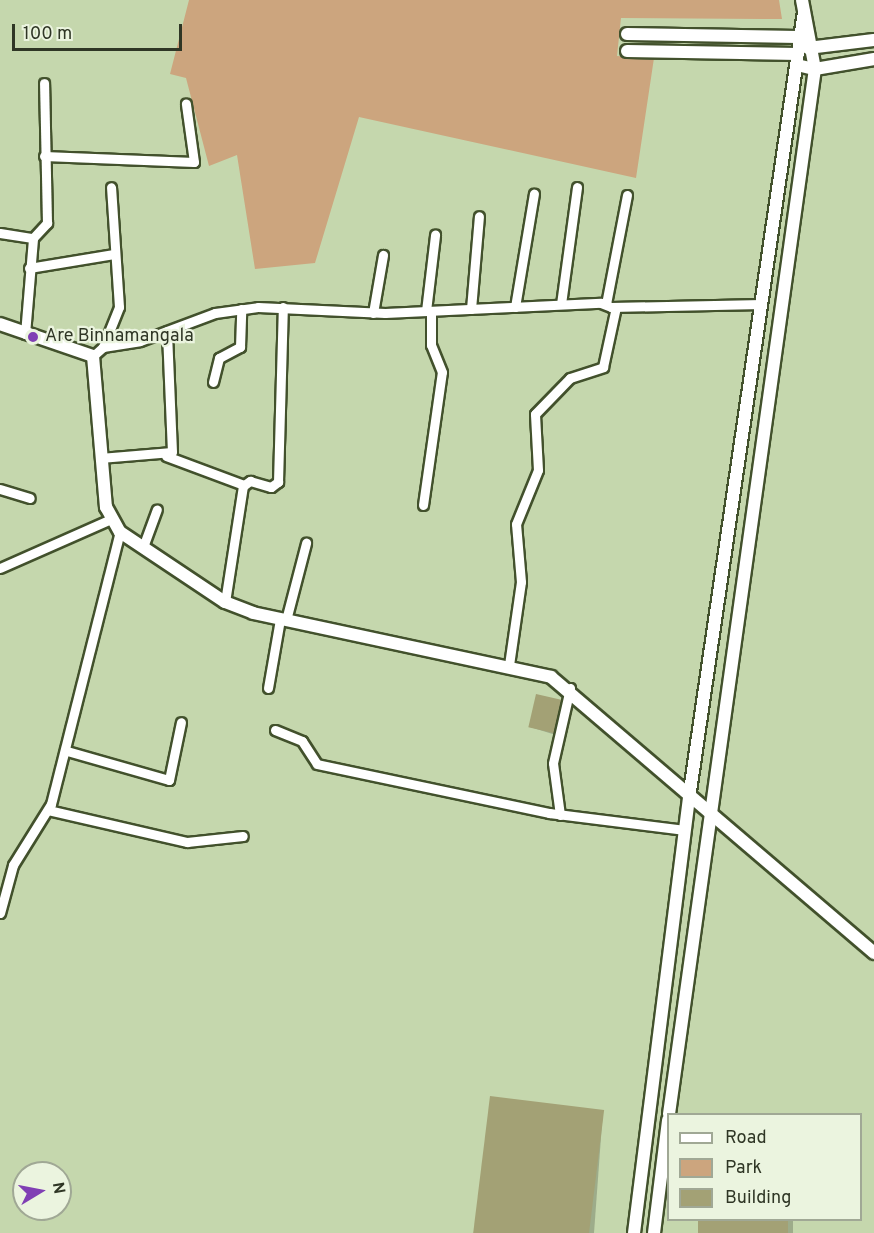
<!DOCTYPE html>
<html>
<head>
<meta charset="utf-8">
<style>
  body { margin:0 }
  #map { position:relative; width:874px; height:1233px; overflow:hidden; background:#c5d7ad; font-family:Overpass,sans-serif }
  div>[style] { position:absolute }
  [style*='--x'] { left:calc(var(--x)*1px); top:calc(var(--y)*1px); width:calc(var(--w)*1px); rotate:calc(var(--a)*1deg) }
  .green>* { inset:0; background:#cca57e }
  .shadow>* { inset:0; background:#0003; transform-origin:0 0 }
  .building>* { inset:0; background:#a3a175; transform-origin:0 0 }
  .roads { filter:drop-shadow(2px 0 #42512c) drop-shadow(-2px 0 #42512c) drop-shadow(0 2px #42512c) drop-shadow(0 -2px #42512c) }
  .street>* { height:9px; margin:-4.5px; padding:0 4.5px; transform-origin:4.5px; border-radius:4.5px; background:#fff }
  .secondary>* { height:12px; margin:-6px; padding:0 6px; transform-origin:6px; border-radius:6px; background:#fff }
  .dots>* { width:16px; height:16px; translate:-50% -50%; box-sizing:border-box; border:3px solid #ebf4df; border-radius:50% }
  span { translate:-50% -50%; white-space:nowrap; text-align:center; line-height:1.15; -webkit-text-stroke:4.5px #ebf4df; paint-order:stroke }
  .poi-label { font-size:18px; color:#2f3625 }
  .left { translate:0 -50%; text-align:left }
  .legend { position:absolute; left:667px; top:1113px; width:195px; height:108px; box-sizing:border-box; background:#ebf4df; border:2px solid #a0a895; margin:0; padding:8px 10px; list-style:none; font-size:18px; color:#2f3625 }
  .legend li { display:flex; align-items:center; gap:12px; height:30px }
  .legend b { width:30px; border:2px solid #a0a895 }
  .north { position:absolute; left:12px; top:1161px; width:60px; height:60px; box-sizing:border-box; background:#ebf4df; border:2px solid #a0a895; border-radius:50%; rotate:80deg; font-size:16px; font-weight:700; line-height:24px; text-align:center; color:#2f3625 }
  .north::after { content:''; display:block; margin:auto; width:21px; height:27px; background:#803fb4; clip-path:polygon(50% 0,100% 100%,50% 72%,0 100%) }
  .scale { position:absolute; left:12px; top:24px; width:170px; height:27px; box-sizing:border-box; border:3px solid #2f3625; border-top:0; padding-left:8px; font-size:18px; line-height:21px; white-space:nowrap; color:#2f3625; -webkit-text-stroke:4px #ebf4df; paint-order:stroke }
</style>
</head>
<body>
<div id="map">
  <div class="green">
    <i style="clip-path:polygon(189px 0,779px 0,782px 19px,621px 18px,617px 56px,654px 58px,636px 178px,359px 117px,315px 263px,255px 269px,237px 155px,209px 166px,186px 78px,170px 74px)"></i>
  </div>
  <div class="shadow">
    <i style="clip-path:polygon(562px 701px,559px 736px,530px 727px)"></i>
    <i style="clip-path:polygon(603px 1110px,594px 1233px,476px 1233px)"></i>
    <i style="left:700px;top:1220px;width:93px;height:13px"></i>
  </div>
  <div class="building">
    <i style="left:536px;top:694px;width:28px;height:34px;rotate:13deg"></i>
    <i style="left:490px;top:1096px;width:115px;height:138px;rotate:7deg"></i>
    <i style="left:698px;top:1220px;width:90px;height:13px"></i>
  </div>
  <div class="roads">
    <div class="street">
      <i style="--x:44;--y:156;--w:150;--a:2.3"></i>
      <i style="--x:194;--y:162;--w:59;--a:-97.9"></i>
      <i style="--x:0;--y:233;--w:33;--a:9"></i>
      <i style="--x:29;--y:268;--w:86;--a:-9.4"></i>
      <i style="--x:561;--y:304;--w:118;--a:-82.2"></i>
      <i style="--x:606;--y:304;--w:111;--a:-79.1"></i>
      <i style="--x:515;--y:307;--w:115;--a:-80.5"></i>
      <i style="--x:471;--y:309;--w:93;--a:-85.1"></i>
      <i style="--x:426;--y:311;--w:77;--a:-83.2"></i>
      <i style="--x:373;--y:313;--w:59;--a:-80.2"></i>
      <i style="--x:25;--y:334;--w:96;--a:-85.2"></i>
      <i style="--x:33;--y:238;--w:21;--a:-47"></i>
      <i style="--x:47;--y:223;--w:140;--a:-91.2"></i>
      <i style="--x:103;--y:347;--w:43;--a:-68.2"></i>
      <i style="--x:119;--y:307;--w:120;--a:-93.8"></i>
      <i style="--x:93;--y:356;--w:13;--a:-42"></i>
      <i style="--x:103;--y:347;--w:37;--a:-9"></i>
      <i style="--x:140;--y:341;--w:80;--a:-20.5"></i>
      <i style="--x:215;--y:313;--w:43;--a:-7.9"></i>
      <i style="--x:258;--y:307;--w:127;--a:2.7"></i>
      <i style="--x:385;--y:313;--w:216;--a:-2.7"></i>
      <i style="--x:601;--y:303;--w:11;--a:22"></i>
      <i style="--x:611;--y:307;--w:151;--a:-1.1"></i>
      <i style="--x:213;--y:382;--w:25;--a:-76"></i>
      <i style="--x:219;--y:358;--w:24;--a:-28"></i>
      <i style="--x:240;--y:347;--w:38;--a:-88"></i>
      <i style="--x:166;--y:456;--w:83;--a:20.4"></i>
      <i style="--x:100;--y:458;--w:72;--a:-4.8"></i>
      <i style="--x:172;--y:452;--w:121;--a:-92.4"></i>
      <i style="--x:0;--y:489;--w:31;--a:17"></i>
      <i style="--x:423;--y:505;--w:134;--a:-81.9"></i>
      <i style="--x:442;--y:372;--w:29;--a:-112"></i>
      <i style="--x:431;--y:345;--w:34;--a:-90"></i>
      <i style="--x:143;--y:547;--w:40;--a:-69.8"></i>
      <i style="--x:0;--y:568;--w:121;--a:-23.8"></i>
      <i style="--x:225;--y:602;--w:117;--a:-81.2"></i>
      <i style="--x:243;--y:486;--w:9;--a:-36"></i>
      <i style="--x:250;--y:481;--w:22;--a:16"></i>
      <i style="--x:271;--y:487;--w:9;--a:-36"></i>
      <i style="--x:278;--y:482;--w:175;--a:-88.4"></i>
      <i style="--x:286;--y:620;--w:80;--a:-75.4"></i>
      <i style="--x:509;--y:665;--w:84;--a:-81.8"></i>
      <i style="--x:521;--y:582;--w:58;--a:-94.9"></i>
      <i style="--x:516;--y:524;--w:58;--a:-67.8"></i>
      <i style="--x:538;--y:470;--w:56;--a:-93.1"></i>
      <i style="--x:535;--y:414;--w:50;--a:-45.8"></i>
      <i style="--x:570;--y:378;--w:35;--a:-18"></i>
      <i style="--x:603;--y:367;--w:61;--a:-77.8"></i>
      <i style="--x:268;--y:688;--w:70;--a:-80.1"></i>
      <i style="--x:275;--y:730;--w:29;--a:22"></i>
      <i style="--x:302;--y:741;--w:27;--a:57"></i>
      <i style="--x:317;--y:764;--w:237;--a:11.9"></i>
      <i style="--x:549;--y:813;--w:137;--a:7.1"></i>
      <i style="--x:67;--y:751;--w:106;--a:15.9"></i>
      <i style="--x:169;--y:780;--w:59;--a:-78.3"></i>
      <i style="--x:48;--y:810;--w:143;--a:13"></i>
      <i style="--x:187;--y:842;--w:56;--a:-6.1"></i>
      <i style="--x:560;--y:815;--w:52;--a:-97.7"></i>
      <i style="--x:553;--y:763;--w:77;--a:-77.2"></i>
      <i style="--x:0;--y:913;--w:50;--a:-74.8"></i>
      <i style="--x:13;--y:865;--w:72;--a:-58.1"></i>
      <i style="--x:51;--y:804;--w:281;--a:-75.8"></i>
    </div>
    <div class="secondary">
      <i style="--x:627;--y:34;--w:171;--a:1"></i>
      <i style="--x:808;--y:48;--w:66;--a:-6.9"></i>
      <i style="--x:627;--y:51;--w:171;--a:1"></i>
      <i style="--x:797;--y:65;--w:18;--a:13"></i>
      <i style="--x:815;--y:69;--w:60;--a:-9.6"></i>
      <i style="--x:0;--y:324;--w:98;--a:19"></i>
      <i style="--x:93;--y:356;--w:152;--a:85.1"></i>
      <i style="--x:106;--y:507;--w:29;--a:61"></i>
      <i style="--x:120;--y:532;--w:126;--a:33.7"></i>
      <i style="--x:225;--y:602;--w:30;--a:21"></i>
      <i style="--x:253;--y:613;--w:305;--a:12.1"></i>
      <i style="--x:551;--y:677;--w:425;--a:40.5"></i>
      <i style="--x:669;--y:1114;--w:1055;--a:-82.05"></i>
      <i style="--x:815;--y:69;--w:70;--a:-100.7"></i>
      <i style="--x:634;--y:1233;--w:438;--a:-82.8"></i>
      <i style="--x:689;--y:798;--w:794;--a:-81.68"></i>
      <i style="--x:654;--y:1233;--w:114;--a:-82.9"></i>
    </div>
  </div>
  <div class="dots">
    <i style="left:33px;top:337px;background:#803fb4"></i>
  </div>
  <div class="poi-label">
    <span class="left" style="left:45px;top:337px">Are Binnamangala</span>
  </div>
  <ul class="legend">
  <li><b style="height:8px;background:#fff"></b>Road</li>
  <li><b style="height:16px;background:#cca57e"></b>Park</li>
  <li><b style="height:16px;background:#a3a175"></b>Building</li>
  </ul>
  <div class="north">N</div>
  <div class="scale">100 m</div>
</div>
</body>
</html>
